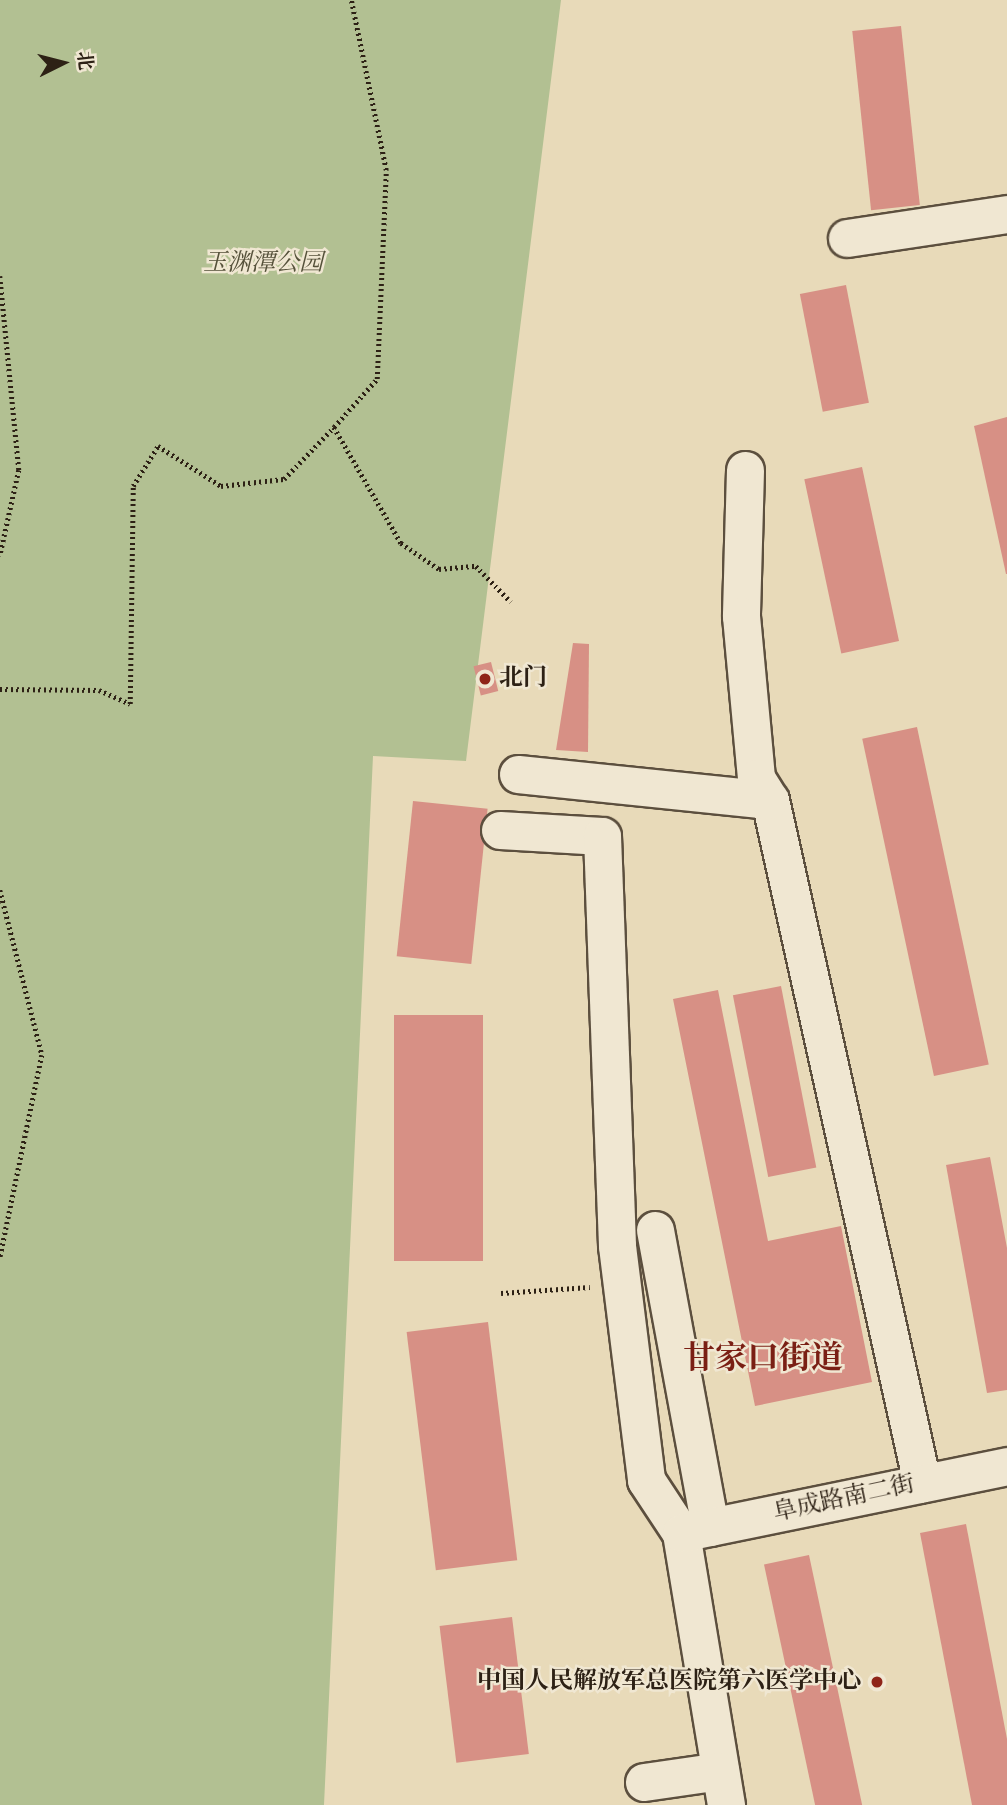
<!DOCTYPE html>
<html>
<head>
<meta charset="utf-8">
<style>
  body { margin:0 }
  #map { position:relative; width:1007px; height:1805px; overflow:hidden; background:#e8dab9; font-family:"IM FELL DW Pica","Noto Serif SC",serif }
  div>[style] { position:absolute }
  [style*='--x'] { left:calc(var(--x)*1px); top:calc(var(--y)*1px); width:calc(var(--w)*1px); rotate:calc(var(--a)*1deg) }
  .green>* { inset:0; background:#b2c092 }
  .building>* { inset:0; background:#d79085; transform-origin:0 0 }
  .path>* { height:4.5px; margin-top:-2.25px; transform-origin:0; background:repeating-linear-gradient(90deg,#2d2115 0 2px,transparent 0 5.5px) }
  .roads { filter:drop-shadow(2px 0 #5c4f3e) drop-shadow(-2px 0 #5c4f3e) drop-shadow(0 2px #5c4f3e) drop-shadow(0 -2px #5c4f3e) }
  .minor>* { height:37px; margin:-18.5px; padding:0 18.5px; transform-origin:18.5px; border-radius:18.5px; background:#f0e7d2 }
  .dots>* { width:19px; height:19px; translate:-50% -50%; box-sizing:border-box; border:4px solid #f0e7d2; border-radius:50% }
  span { translate:-50% -50%; white-space:nowrap; text-align:center; line-height:1.15; -webkit-text-stroke:5px #f0e7d2; paint-order:stroke }
  .park-label { font-size:24px; color:#55513a; font-style:italic }
  .poi-label { font-size:24px; color:#2d2115; font-weight:700 }
  .left { translate:0 -50%; text-align:left }
  .right { translate:-100% -50%; text-align:right }
  .street-label { font-size:24px; color:#2d2115 }
  .district-label { font-size:32px; color:#7a1f14; font-weight:700 }
  .north { position:absolute; left:28px; top:28px; width:70px; height:70px; -webkit-text-stroke:5px #f0e7d2; paint-order:stroke; rotate:84deg; font-size:19px; font-weight:700; line-height:28px; text-align:center; color:#2d2115 }
  .north::after { content:''; display:block; margin:auto; width:24px; height:32px; background:#2d2115; clip-path:polygon(50% 0,100% 100%,50% 72%,0 100%) }
</style>
</head>
<body>
<div id="map">
  <div class="green">
    <i style="clip-path:polygon(0 0,561px 0,466px 761px,373px 756px,324px 1805px,0 1805px)"></i>
  </div>
  <div class="building">
    <i style="left:901px;top:26px;width:180px;height:49px;rotate:84deg"></i>
    <i style="left:846px;top:285px;width:120px;height:47px;rotate:79deg"></i>
    <i style="clip-path:polygon(1007px 417px,1007px 574px,1006px 574px,974px 426px)"></i>
    <i style="left:862px;top:467px;width:178px;height:59px;rotate:78deg"></i>
    <i style="clip-path:polygon(573px 643px,589px 644px,588px 752px,556px 750px)"></i>
    <i style="left:491px;top:662px;width:30px;height:18px;rotate:76deg"></i>
    <i style="left:917px;top:727px;width:345px;height:56px;rotate:78deg"></i>
    <i style="left:413px;top:801px;width:75px;height:156px;rotate:6deg"></i>
    <i style="left:781px;top:986px;width:185px;height:49px;rotate:79deg"></i>
    <i style="clip-path:polygon(718px 990px,768px 1241px,841px 1226px,872px 1382px,755px 1406px,673px 999px)"></i>
    <i style="left:394px;top:1015px;width:89px;height:246px"></i>
    <i style="clip-path:polygon(990px 1157px,1007px 1248px,1007px 1390px,987px 1393px,946px 1165px)"></i>
    <i style="left:488px;top:1322px;width:240px;height:82px;rotate:83deg"></i>
    <i style="clip-path:polygon(966px 1524px,1007px 1739px,1007px 1805px,972px 1805px,920px 1533px)"></i>
    <i style="left:809px;top:1555px;width:256px;height:46px;rotate:78deg"></i>
    <i style="left:512px;top:1617px;width:138px;height:73px;rotate:83deg"></i>
  </div>
  <div class="path">
    <i style="--x:0;--y:276;--w:195;--a:84.4"></i>
    <i style="--x:19;--y:470;--w:88;--a:102.5"></i>
    <i style="--x:334;--y:427;--w:64;--a:-48.1"></i>
    <i style="--x:377;--y:379;--w:209;--a:-87.5"></i>
    <i style="--x:386;--y:170;--w:174;--a:-101.6"></i>
    <i style="--x:0;--y:689;--w:99;--a:0.6"></i>
    <i style="--x:99;--y:690;--w:34;--a:24"></i>
    <i style="--x:130;--y:704;--w:218;--a:-89.2"></i>
    <i style="--x:133;--y:486;--w:47;--a:-58"></i>
    <i style="--x:158;--y:446;--w:75;--a:32.4"></i>
    <i style="--x:221;--y:486;--w:63;--a:-6.3"></i>
    <i style="--x:284;--y:479;--w:72;--a:-46.1"></i>
    <i style="--x:334;--y:427;--w:134;--a:60"></i>
    <i style="--x:401;--y:543;--w:46;--a:34.4"></i>
    <i style="--x:439;--y:569;--w:37;--a:-5"></i>
    <i style="--x:476;--y:566;--w:50;--a:45.8"></i>
    <i style="--x:0;--y:890;--w:170;--a:75.7"></i>
    <i style="--x:42;--y:1055;--w:207;--a:101.7"></i>
    <i style="--x:501;--y:1293;--w:89;--a:-3.9"></i>
  </div>
  <div class="roads">
    <div class="minor">
      <i style="--x:847;--y:238;--w:162;--a:-8.5"></i>
      <i style="--x:745;--y:470;--w:146;--a:91.6"></i>
      <i style="--x:741;--y:616;--w:163;--a:84.7"></i>
      <i style="--x:756;--y:778;--w:26;--a:58"></i>
      <i style="--x:770;--y:800;--w:700;--a:77.45"></i>
      <i style="--x:518;--y:774;--w:253;--a:5.9"></i>
      <i style="--x:500;--y:830;--w:102;--a:3.4"></i>
      <i style="--x:602;--y:836;--w:410;--a:87.9"></i>
      <i style="--x:617;--y:1246;--w:236;--a:82.9"></i>
      <i style="--x:646;--y:1480;--w:64;--a:56.6"></i>
      <i style="--x:681;--y:1533;--w:276;--a:80.6"></i>
      <i style="--x:655;--y:1230;--w:302;--a:79.5"></i>
      <i style="--x:681;--y:1533;--w:333;--a:-11.6"></i>
      <i style="--x:644;--y:1782;--w:77;--a:-8.2"></i>
    </div>
  </div>
  <div class="dots">
    <i style="left:485px;top:679px;background:#8f2418"></i>
    <i style="left:877px;top:1682px;background:#8f2418"></i>
  </div>
  <div class="park-label">
    <span style="left:263px;top:264px">玉渊潭公园</span>
  </div>
  <div class="poi-label">
    <span class="left" style="left:499px;top:679px">北门</span>
    <span class="right" style="left:861px;top:1682px">中国人民解放军总医院第六医学中心</span>
  </div>
  <div class="street-label">
    <span style="left:844px;top:1499px;rotate:-12deg">阜成路南二街</span>
  </div>
  <div class="district-label">
    <span style="left:763px;top:1359px">甘家口街道</span>
  </div>
  <div class="north">北</div>
</div>
</body>
</html>
